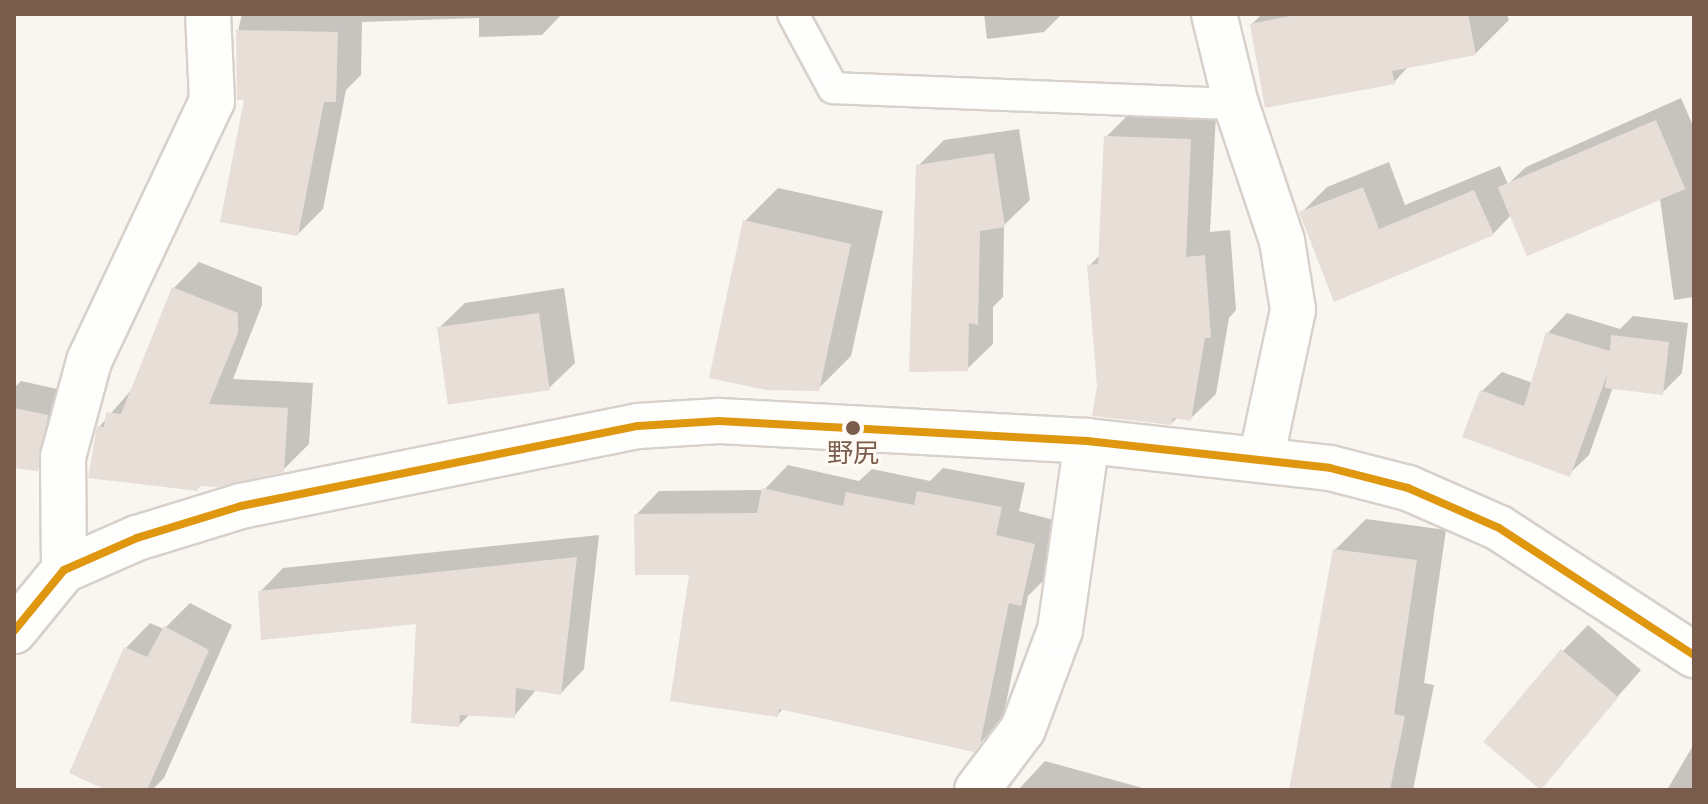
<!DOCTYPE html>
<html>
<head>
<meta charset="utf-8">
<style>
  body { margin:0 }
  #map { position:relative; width:1708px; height:804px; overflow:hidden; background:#f9f5f0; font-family:"Sofia Sans Condensed","Noto Sans JP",sans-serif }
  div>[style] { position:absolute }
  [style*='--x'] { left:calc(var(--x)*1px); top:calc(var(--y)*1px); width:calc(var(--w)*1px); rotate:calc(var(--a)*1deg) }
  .shadow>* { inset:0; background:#0003 }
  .building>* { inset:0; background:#e6ded7; transform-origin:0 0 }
  .roads { filter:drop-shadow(2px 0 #d7d1cb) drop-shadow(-2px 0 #d7d1cb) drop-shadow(0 2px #d7d1cb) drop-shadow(0 -2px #d7d1cb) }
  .lane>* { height:30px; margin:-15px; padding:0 15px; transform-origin:15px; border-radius:15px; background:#fefefd }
  .street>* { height:44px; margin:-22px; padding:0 22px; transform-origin:22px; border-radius:22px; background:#fefefd }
  .secondary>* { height:44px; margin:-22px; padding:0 22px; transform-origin:22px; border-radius:22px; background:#fefefd }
  .bus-1>* { height:8px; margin:-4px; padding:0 4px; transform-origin:4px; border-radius:4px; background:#de970f }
  .dots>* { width:22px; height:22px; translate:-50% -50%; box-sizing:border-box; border:4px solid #fffaf3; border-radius:50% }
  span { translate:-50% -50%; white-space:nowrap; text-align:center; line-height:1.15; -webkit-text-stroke:6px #fffaf3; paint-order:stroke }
  .bus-label { font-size:26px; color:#7a5c4d }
  .frame { position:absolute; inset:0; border:16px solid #7a5c4d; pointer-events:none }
</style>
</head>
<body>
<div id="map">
  <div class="shadow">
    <i style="clip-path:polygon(242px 14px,562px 14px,542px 35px,479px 37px,479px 18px,362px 22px,361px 75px,346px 90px,323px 209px,298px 234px,246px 98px,238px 31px)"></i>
    <i style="clip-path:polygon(984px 14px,1062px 14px,1044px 32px,987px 39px)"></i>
    <i style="clip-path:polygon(1262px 14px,1507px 14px,1509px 20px,1475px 54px,1409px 66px,1394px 82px,1252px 24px)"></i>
    <i style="clip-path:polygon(1681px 98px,1694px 128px,1694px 297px,1674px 300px,1660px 199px,1512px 214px,1493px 234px,1335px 300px,1301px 213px,1327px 187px,1389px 162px,1405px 205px,1500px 166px,1508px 184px,1526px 167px)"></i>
    <i style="clip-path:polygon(1132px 111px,1216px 114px,1210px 232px,1230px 230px,1236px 310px,1229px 318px,1216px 394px,1190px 419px,1178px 417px,1172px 423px,1099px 386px,1089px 266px,1101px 254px,1106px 137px)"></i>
    <i style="clip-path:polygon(1019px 129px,1030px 200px,1004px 225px,1003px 297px,993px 307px,993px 344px,967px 369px,918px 166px,944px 140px)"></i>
    <i style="clip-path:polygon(778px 188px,883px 211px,851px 356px,818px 389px,745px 221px)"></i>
    <i style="clip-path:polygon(199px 262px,262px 287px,262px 305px,233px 379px,313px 383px,309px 444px,283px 470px,202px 484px,197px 489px,99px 427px,133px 388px,174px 288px)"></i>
    <i style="clip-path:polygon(564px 288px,575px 363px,549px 388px,439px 328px,465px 303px)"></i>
    <i style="clip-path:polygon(1567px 313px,1620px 329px,1633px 316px,1688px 323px,1682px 373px,1662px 393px,1613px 387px,1589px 455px,1569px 474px,1482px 391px,1502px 372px,1533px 383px,1548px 333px)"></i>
    <i style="clip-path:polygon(21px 381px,71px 392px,61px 446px,37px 469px,14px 464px,14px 388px)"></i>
    <i style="clip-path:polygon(788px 465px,859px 481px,872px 469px,930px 481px,943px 468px,1025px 483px,1019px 511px,1058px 521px,1044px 580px,1028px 596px,1003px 718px,974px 750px,784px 708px,777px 715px,692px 573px,636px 515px,659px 491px,764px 490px)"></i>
    <i style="clip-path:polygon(1366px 519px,1446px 530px,1424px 683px,1434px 685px,1413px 790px,1292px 790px,1335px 550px)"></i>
    <i style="clip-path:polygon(599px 535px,584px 669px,561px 693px,537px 689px,514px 716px,470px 714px,459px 725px,418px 621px,260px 592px,283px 568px)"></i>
    <i style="clip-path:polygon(190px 603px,232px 625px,164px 778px,152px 790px,111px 790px,126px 648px,150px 623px,164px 629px)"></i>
    <i style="clip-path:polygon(1588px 625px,1641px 670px,1539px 786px,1563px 651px)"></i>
    <i style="clip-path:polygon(1694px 744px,1694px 790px,1667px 790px)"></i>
    <i style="clip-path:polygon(1045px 761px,1150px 790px,1018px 790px)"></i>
  </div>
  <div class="building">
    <i style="clip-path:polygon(1300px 14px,1468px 14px,1476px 55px,1392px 71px,1395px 84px,1265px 108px,1250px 24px)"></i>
    <i style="clip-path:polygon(236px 30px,338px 32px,336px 102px,324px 102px,298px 236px,220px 222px,244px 100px,237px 100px)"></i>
    <i style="left:1656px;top:120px;width:75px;height:172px;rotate:67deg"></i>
    <i style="clip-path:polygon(1104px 136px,1191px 139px,1186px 257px,1205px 255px,1211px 338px,1205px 338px,1191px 421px,1173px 418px,1172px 425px,1092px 416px,1097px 386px,1087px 265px,1098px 264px)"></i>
    <i style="clip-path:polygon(994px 153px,1005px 227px,980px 231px,978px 325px,969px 323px,968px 371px,909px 372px,916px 165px)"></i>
    <i style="clip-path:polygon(1363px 187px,1379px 229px,1474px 190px,1494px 235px,1334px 302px,1299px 212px)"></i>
    <i style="clip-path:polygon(743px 220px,851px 244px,819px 391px,766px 390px,709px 378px)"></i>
    <i style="clip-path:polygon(172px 287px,238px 313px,238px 333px,209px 404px,288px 408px,284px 472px,218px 487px,198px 486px,198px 491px,88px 478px,97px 426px,104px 427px,106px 412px,121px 414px)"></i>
    <i style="left:539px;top:313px;width:78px;height:103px;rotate:82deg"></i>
    <i style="clip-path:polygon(1546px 332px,1610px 351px,1611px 335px,1669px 342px,1663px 395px,1605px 388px,1607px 375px,1570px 477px,1462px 437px,1480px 390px,1524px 406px)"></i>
    <i style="clip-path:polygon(14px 408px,48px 415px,38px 471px,14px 468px)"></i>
    <i style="clip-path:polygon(762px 488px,843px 506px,846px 492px,914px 505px,917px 491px,1002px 507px,996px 535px,1035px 544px,1021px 606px,1009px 603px,980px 744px,974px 752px,779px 709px,778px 717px,670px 701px,689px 575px,635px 575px,634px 514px,757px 513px)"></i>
    <i style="clip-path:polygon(1333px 549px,1417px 560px,1394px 714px,1405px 716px,1390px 790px,1289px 790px)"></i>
    <i style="clip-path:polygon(577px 557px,561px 695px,516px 688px,515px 718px,460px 715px,459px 727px,411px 723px,416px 624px,261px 640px,258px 591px)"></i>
    <i style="clip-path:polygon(164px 626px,209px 650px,147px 790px,106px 790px,69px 773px,124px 647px,147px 657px)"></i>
    <i style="left:1561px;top:649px;width:75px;height:121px;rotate:40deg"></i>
  </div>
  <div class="roads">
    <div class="lane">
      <i style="--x:793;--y:14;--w:84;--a:61.6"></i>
      <i style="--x:833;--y:88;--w:403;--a:2.3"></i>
    </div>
    <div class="street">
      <i style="--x:1214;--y:14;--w:93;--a:76.3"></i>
      <i style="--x:1236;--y:104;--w:145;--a:71.4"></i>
      <i style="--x:1282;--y:241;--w:70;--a:80.9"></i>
      <i style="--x:1293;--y:310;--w:152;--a:102.1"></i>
      <i style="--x:64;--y:570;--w:113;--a:-90.5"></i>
      <i style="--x:63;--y:457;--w:99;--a:-74.8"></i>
      <i style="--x:89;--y:361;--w:288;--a:-64.7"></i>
      <i style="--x:212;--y:101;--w:87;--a:-92.6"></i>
      <i style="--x:977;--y:790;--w:76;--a:-53"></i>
      <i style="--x:1023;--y:729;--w:106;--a:-69.5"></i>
      <i style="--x:1060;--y:630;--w:191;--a:-81.9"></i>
    </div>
    <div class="secondary">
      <i style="--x:14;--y:631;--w:79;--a:-50.7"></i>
      <i style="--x:64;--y:570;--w:80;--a:-23.7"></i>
      <i style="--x:137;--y:538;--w:109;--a:-17.1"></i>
      <i style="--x:241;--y:506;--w:405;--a:-11.4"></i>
      <i style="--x:638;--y:426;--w:81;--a:-3.5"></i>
      <i style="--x:719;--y:421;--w:369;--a:3.1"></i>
      <i style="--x:1087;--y:441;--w:244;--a:6.3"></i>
      <i style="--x:1330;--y:468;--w:81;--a:14.4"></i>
      <i style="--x:1408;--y:488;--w:99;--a:23.7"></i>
      <i style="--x:1499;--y:528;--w:233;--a:33.1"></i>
    </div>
  </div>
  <div class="bus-1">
    <i style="--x:14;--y:631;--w:79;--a:-50.7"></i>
    <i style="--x:64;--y:570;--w:80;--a:-23.7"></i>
    <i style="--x:137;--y:538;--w:109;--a:-17.1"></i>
    <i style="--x:241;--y:506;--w:405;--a:-11.4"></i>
    <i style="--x:638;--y:426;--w:81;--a:-3.5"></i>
    <i style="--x:719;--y:421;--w:369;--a:3.1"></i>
    <i style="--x:1087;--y:441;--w:244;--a:6.3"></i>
    <i style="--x:1330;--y:468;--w:81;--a:14.4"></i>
    <i style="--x:1408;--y:488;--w:99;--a:23.7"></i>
    <i style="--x:1499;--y:528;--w:233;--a:33.1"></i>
  </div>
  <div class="dots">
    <i style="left:853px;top:428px;background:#7a5c4d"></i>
  </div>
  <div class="bus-label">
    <span style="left:853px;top:455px">野尻</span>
  </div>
  <div class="frame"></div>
</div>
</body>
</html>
